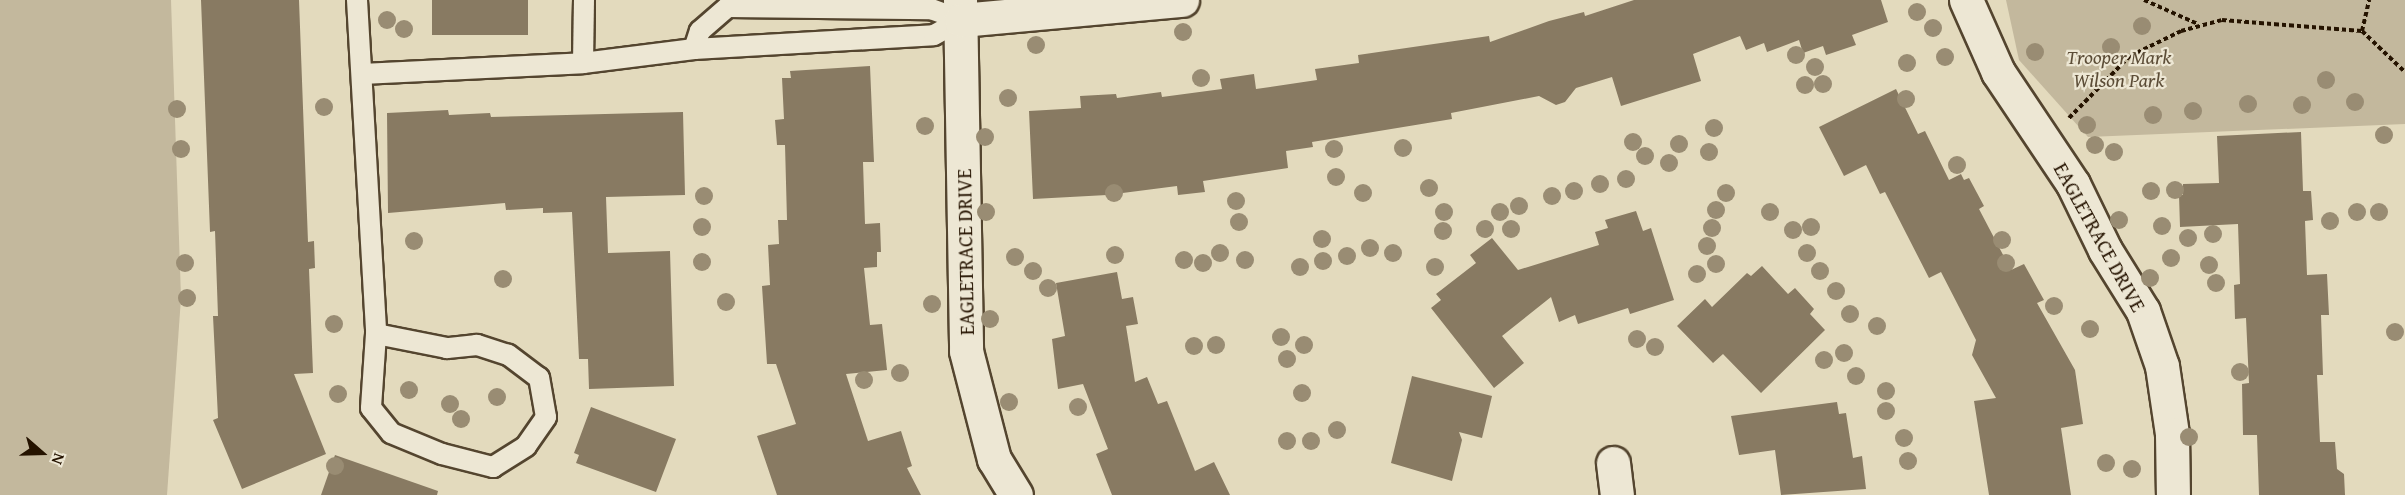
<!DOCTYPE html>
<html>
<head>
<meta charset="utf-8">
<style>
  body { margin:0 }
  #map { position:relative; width:2405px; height:495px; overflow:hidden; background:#e3dabd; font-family:"Gentium Book Plus",serif }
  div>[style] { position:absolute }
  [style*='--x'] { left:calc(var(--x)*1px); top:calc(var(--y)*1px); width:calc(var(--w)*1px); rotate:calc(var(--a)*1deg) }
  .green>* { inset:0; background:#c3b89d }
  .building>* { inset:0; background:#887a62; transform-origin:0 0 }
  .path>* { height:4px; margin-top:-2px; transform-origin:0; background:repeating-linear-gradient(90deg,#251300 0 4.5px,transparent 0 7.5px) }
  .roads { filter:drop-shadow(2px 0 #54452f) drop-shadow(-2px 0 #54452f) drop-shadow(0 2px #54452f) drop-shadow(0 -2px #54452f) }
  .lane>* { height:20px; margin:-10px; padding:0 10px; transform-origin:10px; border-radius:10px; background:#ede7d4 }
  .street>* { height:33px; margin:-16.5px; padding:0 16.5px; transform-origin:16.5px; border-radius:16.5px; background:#ede7d4 }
  .trees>* { width:18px; height:18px; margin:-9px; border-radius:50%; background:#998c73 }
  span { translate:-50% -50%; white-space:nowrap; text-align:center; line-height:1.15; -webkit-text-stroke:4.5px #ede7d4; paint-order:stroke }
  .park-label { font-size:20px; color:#5c4d37; font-style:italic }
  .street-label { font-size:20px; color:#251300 }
  .north { position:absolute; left:12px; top:423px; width:60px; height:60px; -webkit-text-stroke:4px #ede7d4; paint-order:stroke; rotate:110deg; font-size:16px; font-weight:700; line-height:24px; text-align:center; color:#251300 }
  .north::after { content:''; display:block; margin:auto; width:21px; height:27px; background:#251300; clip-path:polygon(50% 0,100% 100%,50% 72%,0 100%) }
</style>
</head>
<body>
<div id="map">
  <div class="green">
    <i style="clip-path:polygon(0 0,171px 0,181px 298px,167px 495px,0 495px)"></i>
    <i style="clip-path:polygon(2006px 0,2405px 0,2405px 124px,2088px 137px,2019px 60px)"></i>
  </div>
  <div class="building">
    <i style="clip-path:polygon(201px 0,299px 0,308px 242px,314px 241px,315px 268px,309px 269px,313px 373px,294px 374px,326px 454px,242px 489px,213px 420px,218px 418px,213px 316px,218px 316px,215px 231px,210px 232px)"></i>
    <i style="left:432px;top:0;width:96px;height:35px"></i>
    <i style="clip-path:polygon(1634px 0,1881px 0,1888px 22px,1852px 35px,1856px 45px,1826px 55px,1823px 46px,1803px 53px,1799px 40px,1767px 52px,1764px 43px,1746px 50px,1740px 36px,1693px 54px,1701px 81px,1621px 106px,1612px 77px,1576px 88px,1565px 102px,1556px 105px,1539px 96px,1451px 113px,1452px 119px,1312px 142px,1313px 147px,1286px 151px,1288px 168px,1203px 181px,1205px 192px,1178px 195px,1177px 186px,1107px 195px,1033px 199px,1029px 111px,1081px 108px,1080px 96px,1116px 94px,1117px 98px,1161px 92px,1162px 97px,1222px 89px,1220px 79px,1254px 74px,1256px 89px,1317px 80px,1315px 69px,1359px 63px,1358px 55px,1489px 36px,1490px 42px,1549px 21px,1584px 12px,1585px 16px)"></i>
    <i style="clip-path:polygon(870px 66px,874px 162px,863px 162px,865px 224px,880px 223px,881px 252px,877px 252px,877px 267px,864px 268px,870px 325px,882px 324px,887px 370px,846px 374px,868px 441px,901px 431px,912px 466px,907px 468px,921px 495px,777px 495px,757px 436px,796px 424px,776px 364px,767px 364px,762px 286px,770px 285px,768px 245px,779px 244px,778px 220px,787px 220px,785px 145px,777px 145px,775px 120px,784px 119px,782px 78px,791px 78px,790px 71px)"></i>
    <i style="clip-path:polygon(1896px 89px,1918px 134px,1925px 131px,1949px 180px,1961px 174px,1964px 180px,1969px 178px,1984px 206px,1979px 209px,2011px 270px,2024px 264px,2044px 300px,2037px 303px,2075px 370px,2083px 424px,2061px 428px,2071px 495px,1989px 495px,1974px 401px,1996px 398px,1972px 355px,1976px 340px,1941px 272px,1929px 278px,1885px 192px,1880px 194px,1866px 165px,1844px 176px,1819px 127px)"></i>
    <i style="clip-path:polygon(448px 110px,449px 115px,490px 113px,491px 117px,683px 112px,685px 195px,606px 197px,608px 253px,670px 251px,674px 386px,589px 389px,588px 359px,579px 359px,572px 212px,543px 213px,543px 208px,506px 210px,505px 203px,388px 213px,387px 113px)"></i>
    <i style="clip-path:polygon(2301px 132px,2303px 191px,2311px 191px,2313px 220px,2305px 221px,2307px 275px,2327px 274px,2329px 315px,2321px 315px,2323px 375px,2317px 375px,2320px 442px,2335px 442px,2337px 469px,2344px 474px,2345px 495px,2259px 495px,2257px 435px,2243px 435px,2242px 384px,2249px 383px,2246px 318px,2235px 319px,2234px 285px,2240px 284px,2238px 224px,2180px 227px,2179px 195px,2183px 195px,2183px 184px,2219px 183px,2217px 136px)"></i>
    <i style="clip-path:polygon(1636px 211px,1643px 231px,1651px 228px,1674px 300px,1630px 314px,1628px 308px,1578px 324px,1575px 315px,1559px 322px,1551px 297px,1502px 336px,1524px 363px,1494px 388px,1431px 308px,1441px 300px,1436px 294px,1476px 263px,1470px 255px,1492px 238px,1518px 270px,1599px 245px,1595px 232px,1608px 228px,1605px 220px)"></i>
    <i style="clip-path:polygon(1762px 266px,1788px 294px,1795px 288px,1814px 309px,1810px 314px,1825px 330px,1761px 393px,1723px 354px,1713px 363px,1677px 326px,1705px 299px,1712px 307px,1747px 273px,1751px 276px)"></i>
    <i style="clip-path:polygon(1117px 272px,1122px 299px,1133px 297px,1138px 324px,1126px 326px,1135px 382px,1147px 377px,1158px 404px,1167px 401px,1195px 471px,1214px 462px,1230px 495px,1112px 495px,1096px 454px,1108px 449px,1083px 384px,1058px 389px,1052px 339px,1065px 336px,1056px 283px)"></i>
    <i style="clip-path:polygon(1412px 376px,1492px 396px,1482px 438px,1459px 432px,1462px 440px,1452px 481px,1391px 463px)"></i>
    <i style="clip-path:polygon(1837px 402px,1839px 414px,1846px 413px,1853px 458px,1862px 456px,1866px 489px,1781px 495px,1775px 450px,1739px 455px,1731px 416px)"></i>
    <i style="clip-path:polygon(591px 407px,676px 439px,656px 492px,576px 463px,579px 455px,574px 453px)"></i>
    <i style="clip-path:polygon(335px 455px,438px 491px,437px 495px,321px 495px)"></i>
  </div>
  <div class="path">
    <i style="--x:2144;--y:0;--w:59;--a:24"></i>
    <i style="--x:2362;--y:31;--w:32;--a:-77"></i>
    <i style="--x:2069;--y:118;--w:87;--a:-45.5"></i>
    <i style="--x:2130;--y:56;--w:57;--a:-26.1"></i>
    <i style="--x:2181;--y:31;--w:42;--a:-15"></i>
    <i style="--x:2222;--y:20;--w:140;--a:4.5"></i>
    <i style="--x:2362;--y:31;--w:59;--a:43.6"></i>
  </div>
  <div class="roads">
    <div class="lane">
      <i style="--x:357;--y:0;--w:335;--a:86.7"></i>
      <i style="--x:376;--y:334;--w:74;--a:93.9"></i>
      <i style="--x:371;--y:408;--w:32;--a:51"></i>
      <i style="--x:391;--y:433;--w:55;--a:22.4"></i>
      <i style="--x:442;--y:454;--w:53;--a:14.3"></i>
      <i style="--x:493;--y:467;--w:39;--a:-32"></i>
      <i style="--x:526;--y:446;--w:35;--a:-55"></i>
      <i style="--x:546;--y:417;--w:40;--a:-100"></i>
      <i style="--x:539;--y:378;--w:39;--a:-143"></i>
      <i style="--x:508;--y:355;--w:33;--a:-162"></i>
      <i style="--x:477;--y:345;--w:30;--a:174"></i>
      <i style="--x:447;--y:348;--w:72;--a:-168.8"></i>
      <i style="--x:694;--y:49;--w:19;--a:-72"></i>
      <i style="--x:700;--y:31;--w:37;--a:-41"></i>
      <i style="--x:728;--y:7;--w:203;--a:0.6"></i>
      <i style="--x:931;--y:9;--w:32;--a:20"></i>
      <i style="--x:583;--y:63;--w:63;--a:-89.1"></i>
      <i style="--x:362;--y:74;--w:221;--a:-2.8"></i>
      <i style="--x:583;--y:63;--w:112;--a:-7.2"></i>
      <i style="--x:694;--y:49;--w:240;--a:-3.3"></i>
      <i style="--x:934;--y:35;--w:31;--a:-29"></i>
    </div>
    <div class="street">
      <i style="--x:960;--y:0;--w:351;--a:89"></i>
      <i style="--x:966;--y:351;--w:112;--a:75.5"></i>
      <i style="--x:994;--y:459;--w:42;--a:58.6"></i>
      <i style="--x:1966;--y:0;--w:79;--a:66"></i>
      <i style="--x:1998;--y:72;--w:135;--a:56.2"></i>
      <i style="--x:2073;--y:184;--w:73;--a:64.1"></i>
      <i style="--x:2105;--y:250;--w:72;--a:58.1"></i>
      <i style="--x:2143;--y:311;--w:58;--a:70.9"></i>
      <i style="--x:2162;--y:366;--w:69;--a:81.6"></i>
      <i style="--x:2172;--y:434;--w:61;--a:89.1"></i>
      <i style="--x:961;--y:20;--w:222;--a:-5.2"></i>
      <i style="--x:1613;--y:463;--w:32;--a:83"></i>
    </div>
  </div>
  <div class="trees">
    <i style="left:1917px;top:12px"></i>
    <i style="left:387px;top:20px"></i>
    <i style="left:2142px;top:26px"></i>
    <i style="left:1933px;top:28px"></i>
    <i style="left:404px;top:29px"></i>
    <i style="left:1183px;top:32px"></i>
    <i style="left:1036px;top:45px"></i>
    <i style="left:2111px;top:47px"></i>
    <i style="left:2035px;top:52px"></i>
    <i style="left:1796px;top:55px"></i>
    <i style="left:1945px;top:57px"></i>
    <i style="left:1907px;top:63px"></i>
    <i style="left:1815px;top:67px"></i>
    <i style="left:1201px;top:78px"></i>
    <i style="left:2326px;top:80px"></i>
    <i style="left:1823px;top:84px"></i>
    <i style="left:1805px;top:85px"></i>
    <i style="left:1008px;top:98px"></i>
    <i style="left:1906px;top:99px"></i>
    <i style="left:2355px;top:102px"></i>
    <i style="left:2248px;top:104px"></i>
    <i style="left:2302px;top:105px"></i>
    <i style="left:324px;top:107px"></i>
    <i style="left:177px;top:109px"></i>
    <i style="left:2193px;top:111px"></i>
    <i style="left:2153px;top:115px"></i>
    <i style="left:2087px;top:125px"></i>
    <i style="left:925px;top:126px"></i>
    <i style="left:1714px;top:128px"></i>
    <i style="left:2384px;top:135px"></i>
    <i style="left:985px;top:137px"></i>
    <i style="left:1633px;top:142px"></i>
    <i style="left:1679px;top:144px"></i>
    <i style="left:2095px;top:145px"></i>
    <i style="left:1403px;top:148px"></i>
    <i style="left:181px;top:149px"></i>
    <i style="left:1334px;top:149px"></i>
    <i style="left:1709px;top:152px"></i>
    <i style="left:2114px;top:152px"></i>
    <i style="left:1645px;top:156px"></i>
    <i style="left:1669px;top:163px"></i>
    <i style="left:1957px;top:165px"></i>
    <i style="left:1336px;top:177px"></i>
    <i style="left:1626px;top:179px"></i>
    <i style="left:1600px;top:184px"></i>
    <i style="left:1429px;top:188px"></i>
    <i style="left:2175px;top:190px"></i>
    <i style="left:1574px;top:191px"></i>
    <i style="left:2151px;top:191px"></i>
    <i style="left:1114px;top:193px"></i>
    <i style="left:1363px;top:193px"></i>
    <i style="left:1726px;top:193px"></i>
    <i style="left:704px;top:196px"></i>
    <i style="left:1552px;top:196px"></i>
    <i style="left:1236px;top:201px"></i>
    <i style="left:1519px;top:206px"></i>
    <i style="left:1716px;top:210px"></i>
    <i style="left:986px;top:212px"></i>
    <i style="left:1444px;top:212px"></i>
    <i style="left:1500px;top:212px"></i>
    <i style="left:1770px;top:212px"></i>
    <i style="left:2357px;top:212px"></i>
    <i style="left:2379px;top:212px"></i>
    <i style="left:2119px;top:220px"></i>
    <i style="left:2330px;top:221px"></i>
    <i style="left:1239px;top:222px"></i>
    <i style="left:2162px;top:226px"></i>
    <i style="left:702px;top:227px"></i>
    <i style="left:1811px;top:227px"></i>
    <i style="left:1712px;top:228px"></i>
    <i style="left:1485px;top:229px"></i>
    <i style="left:1511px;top:229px"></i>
    <i style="left:1793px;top:230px"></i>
    <i style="left:1443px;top:231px"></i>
    <i style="left:2213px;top:234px"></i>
    <i style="left:2188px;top:238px"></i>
    <i style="left:1322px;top:239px"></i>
    <i style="left:2002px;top:240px"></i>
    <i style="left:414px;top:241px"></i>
    <i style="left:1707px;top:246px"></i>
    <i style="left:1370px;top:248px"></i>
    <i style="left:1220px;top:253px"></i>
    <i style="left:1393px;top:253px"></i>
    <i style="left:1807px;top:253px"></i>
    <i style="left:1115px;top:255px"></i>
    <i style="left:1347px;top:256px"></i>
    <i style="left:1015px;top:257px"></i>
    <i style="left:2171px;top:258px"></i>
    <i style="left:1184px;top:260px"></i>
    <i style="left:1245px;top:260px"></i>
    <i style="left:1323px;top:261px"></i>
    <i style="left:702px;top:262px"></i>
    <i style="left:185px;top:263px"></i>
    <i style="left:1203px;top:263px"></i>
    <i style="left:2006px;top:263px"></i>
    <i style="left:1716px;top:264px"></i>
    <i style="left:2209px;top:265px"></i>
    <i style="left:1300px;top:267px"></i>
    <i style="left:1435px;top:267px"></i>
    <i style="left:1033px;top:271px"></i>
    <i style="left:1820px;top:271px"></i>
    <i style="left:1697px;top:274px"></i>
    <i style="left:2150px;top:278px"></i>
    <i style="left:503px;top:279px"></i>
    <i style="left:2216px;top:283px"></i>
    <i style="left:1048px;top:288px"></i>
    <i style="left:1836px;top:291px"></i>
    <i style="left:187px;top:298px"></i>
    <i style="left:726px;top:302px"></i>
    <i style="left:932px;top:304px"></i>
    <i style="left:2054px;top:306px"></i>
    <i style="left:1850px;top:314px"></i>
    <i style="left:990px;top:319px"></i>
    <i style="left:334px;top:324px"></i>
    <i style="left:1877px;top:326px"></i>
    <i style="left:2090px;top:329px"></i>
    <i style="left:2395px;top:332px"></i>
    <i style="left:1281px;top:337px"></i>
    <i style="left:1637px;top:339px"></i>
    <i style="left:1216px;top:345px"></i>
    <i style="left:1304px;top:345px"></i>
    <i style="left:1194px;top:346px"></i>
    <i style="left:1655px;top:347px"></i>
    <i style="left:1844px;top:353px"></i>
    <i style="left:1287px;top:359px"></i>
    <i style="left:1824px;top:360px"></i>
    <i style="left:2240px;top:372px"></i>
    <i style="left:900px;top:373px"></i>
    <i style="left:1856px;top:376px"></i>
    <i style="left:864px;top:380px"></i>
    <i style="left:409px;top:390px"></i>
    <i style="left:1886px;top:391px"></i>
    <i style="left:1302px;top:393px"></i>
    <i style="left:338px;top:394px"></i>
    <i style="left:497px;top:397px"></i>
    <i style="left:1009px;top:402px"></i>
    <i style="left:450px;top:404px"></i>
    <i style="left:1078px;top:407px"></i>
    <i style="left:1886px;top:411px"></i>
    <i style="left:461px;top:419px"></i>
    <i style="left:1337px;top:430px"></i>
    <i style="left:2189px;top:437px"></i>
    <i style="left:1904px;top:438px"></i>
    <i style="left:1287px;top:441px"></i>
    <i style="left:1311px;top:441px"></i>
    <i style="left:1908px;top:461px"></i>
    <i style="left:2106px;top:463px"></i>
    <i style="left:335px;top:466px"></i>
    <i style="left:2132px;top:469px"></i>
  </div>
  <div class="park-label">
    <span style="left:2119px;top:68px">Trooper Mark<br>Wilson Park</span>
  </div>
  <div class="street-label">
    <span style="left:2100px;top:237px;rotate:61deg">EAGLETRACE DRIVE</span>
    <span style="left:965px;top:252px;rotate:-91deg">EAGLETRACE DRIVE</span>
  </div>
  <div class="north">N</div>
</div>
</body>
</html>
